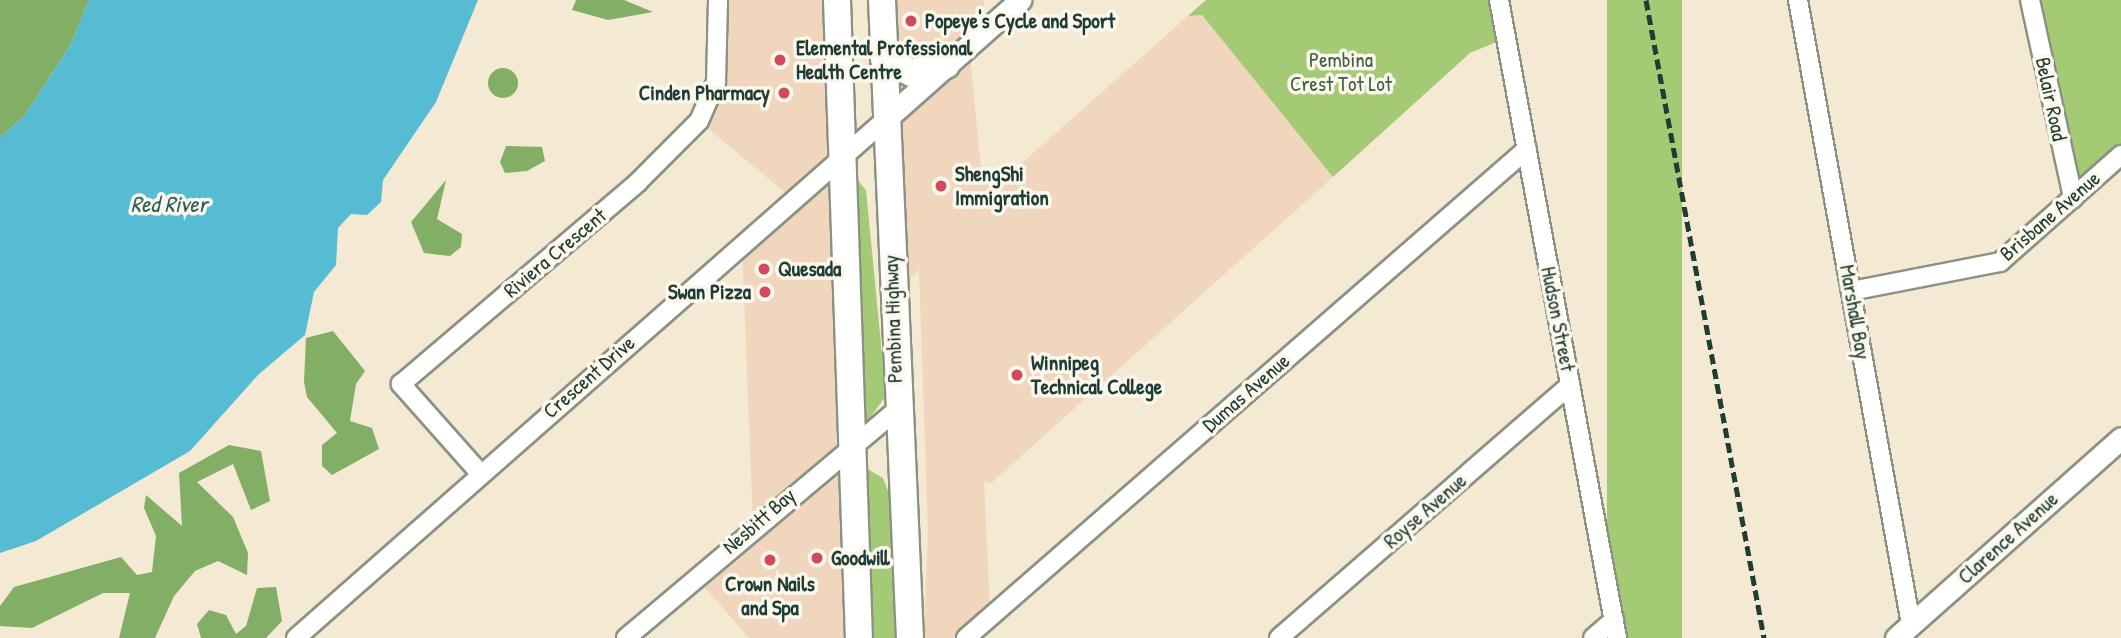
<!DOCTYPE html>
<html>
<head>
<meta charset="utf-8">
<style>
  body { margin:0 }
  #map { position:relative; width:2121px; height:638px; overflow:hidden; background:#f4e9d2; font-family:"Patrick Hand",sans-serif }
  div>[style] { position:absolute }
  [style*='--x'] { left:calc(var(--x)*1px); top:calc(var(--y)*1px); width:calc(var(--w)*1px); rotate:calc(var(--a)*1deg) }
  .built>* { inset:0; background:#efd6bc }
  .green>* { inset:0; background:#a4ca75; transform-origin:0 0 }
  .forest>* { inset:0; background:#83ae66 }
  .round { border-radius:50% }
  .water>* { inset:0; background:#55bcd3 }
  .roads { filter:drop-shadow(2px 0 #8a9383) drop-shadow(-2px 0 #8a9383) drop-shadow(0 2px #8a9383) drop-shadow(0 -2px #8a9383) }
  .minor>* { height:18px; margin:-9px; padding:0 9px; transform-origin:9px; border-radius:9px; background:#fff }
  .tertiary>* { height:21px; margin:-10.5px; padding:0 10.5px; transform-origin:10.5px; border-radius:10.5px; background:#fff }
  .primary>* { height:26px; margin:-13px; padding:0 13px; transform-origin:13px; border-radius:13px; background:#fff }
  .rail>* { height:5px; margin-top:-2.5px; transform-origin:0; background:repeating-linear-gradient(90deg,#1f3d34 0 10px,transparent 0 15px) }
  .dots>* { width:19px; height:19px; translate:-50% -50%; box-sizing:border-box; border:4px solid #fbf7ec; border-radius:50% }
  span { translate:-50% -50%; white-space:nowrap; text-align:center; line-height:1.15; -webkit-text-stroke:7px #fbf7ec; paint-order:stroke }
  .poi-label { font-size:21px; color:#1f3d34; font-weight:700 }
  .left { translate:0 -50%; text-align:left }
  .right { translate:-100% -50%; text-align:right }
  .park-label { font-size:21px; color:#406044 }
  .street-label { font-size:21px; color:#1f3d34 }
  .water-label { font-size:23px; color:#2c5d5c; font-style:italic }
</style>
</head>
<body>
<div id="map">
  <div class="built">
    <i style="clip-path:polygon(718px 0,837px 0,859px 638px,749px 638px,696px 577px,753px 525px,742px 243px,793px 199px,699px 121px,709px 103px)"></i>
    <i style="clip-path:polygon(882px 0,984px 0,985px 31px,969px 45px,981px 170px,1004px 179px,1188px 16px,1202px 15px,1333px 177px,990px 484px,984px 481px,990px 610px,956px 638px,924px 638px,928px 529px,919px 270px,893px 293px)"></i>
  </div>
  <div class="green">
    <i style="clip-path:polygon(1206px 0,1499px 0,1506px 38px,1470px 53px,1333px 177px,1202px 15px,1188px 16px)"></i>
    <i style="left:1607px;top:0;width:75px;height:649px"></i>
    <i style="clip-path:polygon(2030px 0,2121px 0,2121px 155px,2073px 198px)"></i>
    <i style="clip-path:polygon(858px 181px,866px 190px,886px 396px,865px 424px)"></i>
    <i style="clip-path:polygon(864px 467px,883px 478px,891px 499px,896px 638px,874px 638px)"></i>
  </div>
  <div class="forest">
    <i style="clip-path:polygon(0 0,89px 0,71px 44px,25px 115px,0 138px)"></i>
    <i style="clip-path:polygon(576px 0,624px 0,653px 12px,608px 20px,572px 10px)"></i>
    <i class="round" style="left:488px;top:68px;width:30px;height:30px"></i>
    <i style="clip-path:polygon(506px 146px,542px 147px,545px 161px,527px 171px,505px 173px,500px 162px)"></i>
    <i style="clip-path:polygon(446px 180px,437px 219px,462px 234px,461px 247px,450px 256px,424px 253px,411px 222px)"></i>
    <i style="clip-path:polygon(333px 331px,365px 371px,356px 384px,350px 421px,372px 428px,379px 449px,332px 475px,322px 466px,322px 445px,337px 433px,307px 397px,304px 382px,306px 338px)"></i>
    <i style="clip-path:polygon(229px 445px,261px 451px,270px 501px,251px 510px,233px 464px,197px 482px,233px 517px,248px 553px,247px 575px,218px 561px,195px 571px,174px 596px,155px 638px,119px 638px,130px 593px,103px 593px,32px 628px,0 626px,0 606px,14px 587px,121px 557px,137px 575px,152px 572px,156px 536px,144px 508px,146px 495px,182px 526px,179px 473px)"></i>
    <i style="clip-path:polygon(276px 587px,282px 621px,266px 638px,201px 638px,197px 624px,209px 610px,226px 615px,236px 634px,246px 626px,257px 588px)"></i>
  </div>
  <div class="water">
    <i style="clip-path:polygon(89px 0,478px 0,436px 102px,383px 180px,381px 202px,367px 215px,351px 214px,338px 228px,336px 265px,314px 292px,305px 335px,259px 374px,190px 451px,36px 541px,0 553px,0 138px,25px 115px,71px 44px)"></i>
  </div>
  <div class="roads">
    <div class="minor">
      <i style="--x:1499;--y:0;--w:649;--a:79.52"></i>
      <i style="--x:1798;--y:0;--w:634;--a:79.74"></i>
      <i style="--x:2030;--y:0;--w:203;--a:77.7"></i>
      <i style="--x:1851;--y:291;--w:152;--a:-11"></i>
      <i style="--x:2000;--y:262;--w:162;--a:-41.5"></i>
      <i style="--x:479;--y:472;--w:118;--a:-131.6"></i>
      <i style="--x:401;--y:384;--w:311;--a:-40.4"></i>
      <i style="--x:638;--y:182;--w:86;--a:-45"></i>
      <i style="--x:699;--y:121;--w:43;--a:-66.4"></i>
      <i style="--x:716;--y:82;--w:82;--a:-88.6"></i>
      <i style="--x:296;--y:638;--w:784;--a:-41.33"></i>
      <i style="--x:626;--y:638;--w:353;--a:-40.1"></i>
      <i style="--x:966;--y:638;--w:744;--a:-41.08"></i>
      <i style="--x:1279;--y:638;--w:386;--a:-41"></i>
      <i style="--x:1593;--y:638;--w:28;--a:-41"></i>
    </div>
    <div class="tertiary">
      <i style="--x:885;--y:120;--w:181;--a:-41.6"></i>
      <i style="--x:1896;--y:638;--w:301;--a:-41.6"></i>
    </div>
    <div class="primary">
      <i style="--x:837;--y:0;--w:638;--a:88.03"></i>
      <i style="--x:882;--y:0;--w:639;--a:87.49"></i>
      <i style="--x:884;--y:59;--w:31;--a:27"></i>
      <i style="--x:912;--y:73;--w:35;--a:-13"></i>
    </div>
  </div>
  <div class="rail">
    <i style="--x:1646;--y:0;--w:649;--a:79.52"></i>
  </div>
  <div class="dots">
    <i style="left:911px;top:21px;background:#d1495b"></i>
    <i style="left:780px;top:60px;background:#d1495b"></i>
    <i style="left:784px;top:93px;background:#d1495b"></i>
    <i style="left:941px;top:186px;background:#d1495b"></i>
    <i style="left:764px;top:269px;background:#d1495b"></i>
    <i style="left:765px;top:292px;background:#d1495b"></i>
    <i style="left:1017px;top:375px;background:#d1495b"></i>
    <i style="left:817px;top:558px;background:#d1495b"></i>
    <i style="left:770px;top:560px;background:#d1495b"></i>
  </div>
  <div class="poi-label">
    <span class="left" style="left:925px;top:21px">Popeye's Cycle and Sport</span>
    <span class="left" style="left:796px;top:60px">Elemental Professional<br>Health Centre</span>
    <span class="right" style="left:770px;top:93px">Cinden Pharmacy</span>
    <span class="left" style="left:955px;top:186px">ShengShi<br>Immigration</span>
    <span class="left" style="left:778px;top:269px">Quesada</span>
    <span class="right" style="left:751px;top:292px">Swan Pizza</span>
    <span class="left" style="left:1031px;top:375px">Winnipeg<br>Technical College</span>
    <span class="left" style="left:831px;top:558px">Goodwill</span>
    <span style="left:770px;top:596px">Crown Nails<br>and Spa</span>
  </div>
  <div class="park-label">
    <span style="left:1341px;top:72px">Pembina<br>Crest Tot Lot</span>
  </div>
  <div class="street-label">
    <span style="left:2051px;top:99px;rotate:78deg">Belair Road</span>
    <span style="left:2050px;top:216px;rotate:-41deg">Brisbane Avenue</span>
    <span style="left:555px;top:253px;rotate:-40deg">Riviera Crescent</span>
    <span style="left:1855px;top:312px;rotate:80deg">Marshall Bay</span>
    <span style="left:893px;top:319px;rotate:-92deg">Pembina Highway</span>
    <span style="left:1558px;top:319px;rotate:79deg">Hudson Street</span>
    <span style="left:589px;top:377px;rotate:-41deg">Crescent Drive</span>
    <span style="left:1246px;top:393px;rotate:-41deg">Dumas Avenue</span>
    <span style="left:1425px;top:511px;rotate:-41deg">Royse Avenue</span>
    <span style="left:759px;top:521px;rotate:-41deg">Nesbitt Bay</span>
    <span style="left:2008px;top:538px;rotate:-42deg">Clarence Avenue</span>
  </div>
  <div class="water-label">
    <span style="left:169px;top:204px">Red River</span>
  </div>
</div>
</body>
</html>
